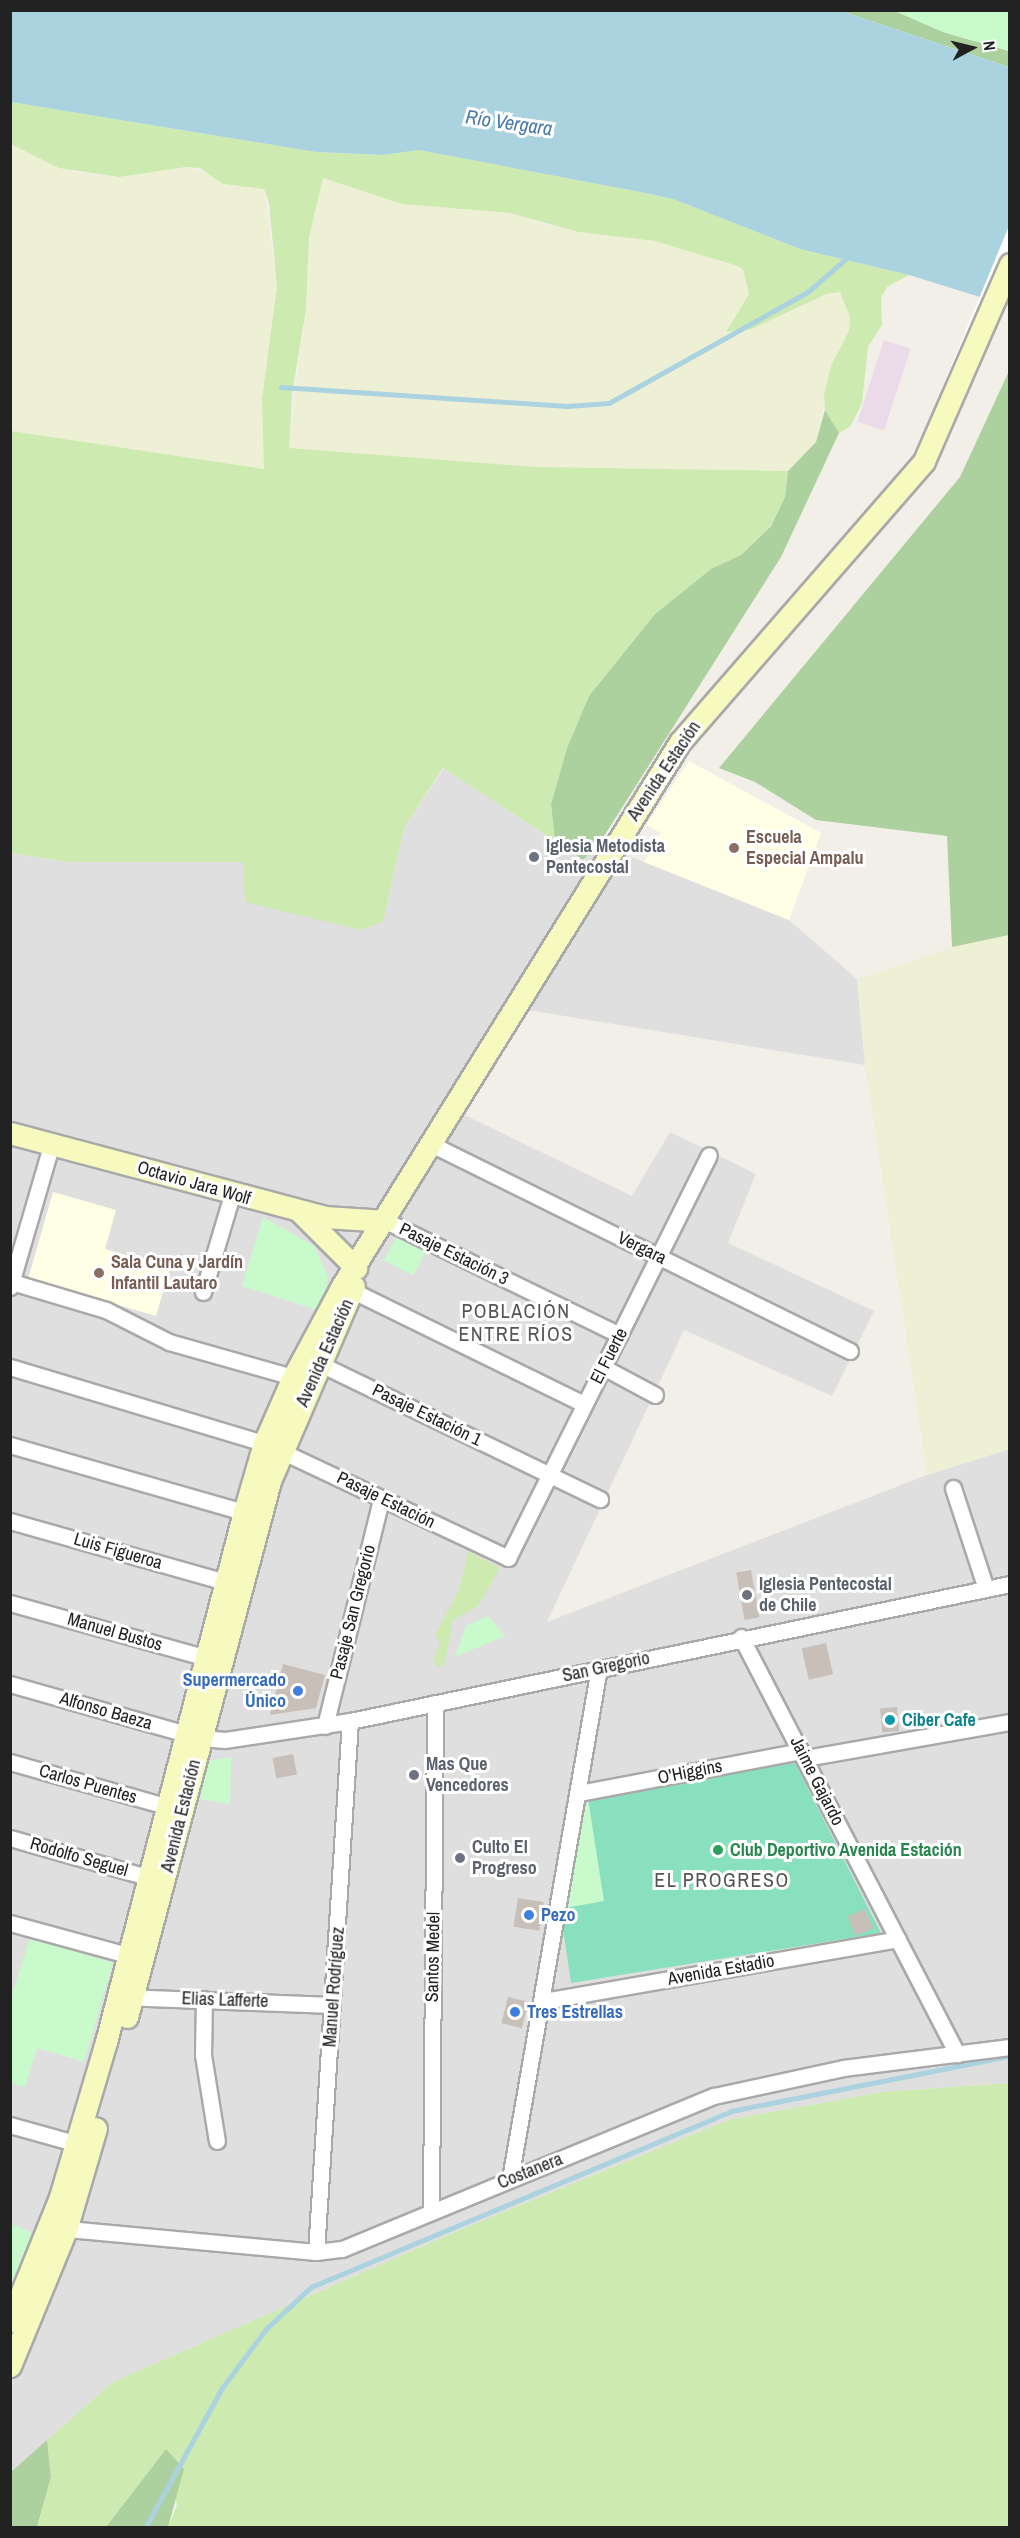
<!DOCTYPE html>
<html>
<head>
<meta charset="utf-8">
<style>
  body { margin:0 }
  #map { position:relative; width:1020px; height:2538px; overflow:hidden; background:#f2efe9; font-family:"Archivo Narrow",sans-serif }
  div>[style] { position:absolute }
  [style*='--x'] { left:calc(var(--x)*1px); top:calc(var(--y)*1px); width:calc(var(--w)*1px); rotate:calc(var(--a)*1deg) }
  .residential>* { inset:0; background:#e0dfdf }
  .industrial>* { inset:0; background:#ebdbe8; transform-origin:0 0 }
  .education>* { inset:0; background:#ffffe5 }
  .farmland>* { inset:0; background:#eef0d5 }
  .grass>* { inset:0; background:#cdebb0 }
  .forest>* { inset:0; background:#add19e }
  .park>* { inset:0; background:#c8facc; transform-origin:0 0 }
  .pitch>* { inset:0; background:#88e0be }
  .water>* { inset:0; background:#aad3df }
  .pier>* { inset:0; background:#fff }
  .stream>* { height:4.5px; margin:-2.25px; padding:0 2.25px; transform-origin:2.25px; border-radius:2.25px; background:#aad3df }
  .building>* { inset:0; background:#c7bfb8; transform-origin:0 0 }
  .roads { filter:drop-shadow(2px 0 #a9a9a9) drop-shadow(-2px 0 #a9a9a9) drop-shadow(0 2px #a9a9a9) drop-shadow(0 -2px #a9a9a9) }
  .street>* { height:15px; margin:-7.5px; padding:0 7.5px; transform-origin:7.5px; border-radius:7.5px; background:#fff }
  .secondary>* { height:21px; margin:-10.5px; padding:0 10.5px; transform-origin:10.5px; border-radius:10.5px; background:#f7fabf }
  .dots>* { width:16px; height:16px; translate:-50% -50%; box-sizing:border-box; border:3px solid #fff; border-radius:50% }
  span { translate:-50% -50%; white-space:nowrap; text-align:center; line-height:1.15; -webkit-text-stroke:6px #fff; paint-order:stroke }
  .street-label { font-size:18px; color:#222 }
  .education-label { font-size:18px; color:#785e54; font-weight:700 }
  .left { translate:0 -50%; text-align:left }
  .worship-label { font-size:18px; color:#5b616d; font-weight:700 }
  .shop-label { font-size:18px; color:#366cbe; font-weight:700 }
  .right { translate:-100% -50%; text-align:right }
  .culture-label { font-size:18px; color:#0d838f; font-weight:700 }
  .leisure-label { font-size:18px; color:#27864d; font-weight:700 }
  .water-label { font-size:20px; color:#4a7aab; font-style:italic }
  .neighbourhood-label { font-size:20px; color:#555; letter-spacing:1.5px }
  .frame { position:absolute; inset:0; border:12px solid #222; pointer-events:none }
  .north { position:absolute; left:942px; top:18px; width:60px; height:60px; -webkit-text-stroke:4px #fff; paint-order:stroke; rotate:83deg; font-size:16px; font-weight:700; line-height:24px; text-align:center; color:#222 }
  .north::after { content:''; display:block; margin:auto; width:21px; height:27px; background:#222; clip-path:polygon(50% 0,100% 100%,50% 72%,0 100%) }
</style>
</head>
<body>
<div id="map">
  <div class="residential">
    <i style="clip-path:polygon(444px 768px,583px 860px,599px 844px,789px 920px,857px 979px,865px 1065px,503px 1006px,442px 1104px,632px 1196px,670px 1132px,756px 1174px,728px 1243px,874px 1311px,832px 1396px,684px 1330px,547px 1622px,927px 1475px,1010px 1449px,1009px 2083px,882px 2092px,728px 2120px,455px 2232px,113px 2382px,11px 2472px,10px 853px,68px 862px,243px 862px,383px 922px,404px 828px)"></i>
  </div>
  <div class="industrial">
    <i style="left:884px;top:340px;width:28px;height:86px;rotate:18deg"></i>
  </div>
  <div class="education">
    <i style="clip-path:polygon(689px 761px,821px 833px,789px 920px,644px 862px,661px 833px,646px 825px)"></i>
    <i style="clip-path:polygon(53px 1192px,116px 1210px,105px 1249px,170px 1268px,156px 1316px,28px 1279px)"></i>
  </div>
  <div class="farmland">
    <i style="clip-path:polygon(10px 144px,74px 172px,119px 177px,186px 167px,264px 189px,277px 286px,262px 399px,264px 469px,11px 431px)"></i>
    <i style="clip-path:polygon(323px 178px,402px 204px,509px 213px,549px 226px,655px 241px,709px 256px,743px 268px,749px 294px,733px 320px,752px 329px,826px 294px,840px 292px,851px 317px,849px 331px,831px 366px,816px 442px,788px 471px,537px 467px,288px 449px,306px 309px,309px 237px)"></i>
    <i style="clip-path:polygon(1009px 935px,1009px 1449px,927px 1475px,865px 1065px,857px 979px,952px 947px)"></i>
  </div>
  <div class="grass">
    <i style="clip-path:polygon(11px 102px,316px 152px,383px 155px,419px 150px,640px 192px,673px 199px,800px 249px,909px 275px,887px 287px,881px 298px,882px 325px,868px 347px,862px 403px,850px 427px,839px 433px,825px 410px,824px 394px,831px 366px,849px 331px,850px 317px,840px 292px,826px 294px,752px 329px,726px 332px,749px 294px,743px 269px,735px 265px,655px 241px,579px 232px,509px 213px,402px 204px,323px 178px,309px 237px,306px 309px,292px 394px,289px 448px,537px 467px,788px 471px,785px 497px,771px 525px,741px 555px,711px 569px,655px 614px,589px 696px,567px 748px,551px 804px,555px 841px,443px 768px,404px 828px,383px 922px,361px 930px,245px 902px,243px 862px,68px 862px,11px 853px,11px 431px,264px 469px,262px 399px,277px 286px,269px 202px,264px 189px,223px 184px,200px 168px,186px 167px,119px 177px,59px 168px,11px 144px)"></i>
    <i style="clip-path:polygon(468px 1551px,500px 1568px,478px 1606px,453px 1620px,445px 1662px,438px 1668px,433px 1659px,440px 1643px,435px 1635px,459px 1590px)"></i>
    <i style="clip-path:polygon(1009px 2083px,1009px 2527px,168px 2527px,177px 2505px,166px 2449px,106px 2527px,37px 2528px,51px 2477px,47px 2440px,113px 2382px,455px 2232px,728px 2120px,882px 2092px)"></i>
  </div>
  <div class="forest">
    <i style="clip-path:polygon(841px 11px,895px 11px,943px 32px,1009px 51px,1009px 67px)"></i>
    <i style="clip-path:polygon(1009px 371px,1009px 935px,952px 947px,947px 836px,816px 820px,755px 782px,719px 768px,960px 477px)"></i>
    <i style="clip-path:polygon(825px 410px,839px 433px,781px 557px,599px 844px,583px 860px,555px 841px,551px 804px,567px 748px,589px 696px,655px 614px,711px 569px,741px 555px,771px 526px,785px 497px,788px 471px,816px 442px)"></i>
    <i style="clip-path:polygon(47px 2440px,51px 2477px,37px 2527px,11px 2527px,11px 2472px)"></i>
    <i style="clip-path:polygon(166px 2449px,184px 2469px,168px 2527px,106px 2527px)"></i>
  </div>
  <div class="park">
    <i style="clip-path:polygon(895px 11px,1009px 11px,1009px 51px,943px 32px)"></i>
    <i style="clip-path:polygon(263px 1217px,314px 1246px,328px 1277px,323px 1312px,242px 1286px)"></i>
    <i style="left:398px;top:1233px;width:33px;height:31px;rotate:27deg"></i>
    <i style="clip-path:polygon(488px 1616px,505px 1636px,455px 1657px,466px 1626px)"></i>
    <i style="clip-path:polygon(231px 1757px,230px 1804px,200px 1799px,205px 1762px)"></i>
    <i style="clip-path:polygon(588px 1798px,604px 1902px,560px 1909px)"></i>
    <i style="clip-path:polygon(30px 1938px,113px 1963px,84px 2062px,37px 2048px,25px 2087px,11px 2083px,10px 2002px)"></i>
    <i style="clip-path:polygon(11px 2224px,32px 2233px,31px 2251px,11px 2305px)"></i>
  </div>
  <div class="pitch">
    <i style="clip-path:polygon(795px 1763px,881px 1933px,571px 1983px,560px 1909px,604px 1901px,588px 1798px)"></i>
  </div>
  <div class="water">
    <i style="clip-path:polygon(10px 11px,841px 11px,1009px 67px,1009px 306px,909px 275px,800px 249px,673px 199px,640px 192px,419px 150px,383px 155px,316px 152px,11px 102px)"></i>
  </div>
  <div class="pier">
    <i style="clip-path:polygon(1009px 226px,1009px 289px,965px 398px,942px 388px)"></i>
  </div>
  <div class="stream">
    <i style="--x:281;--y:387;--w:287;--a:3.8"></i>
    <i style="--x:567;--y:406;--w:42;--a:-4.1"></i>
    <i style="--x:609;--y:403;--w:228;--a:-29.2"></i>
    <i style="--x:808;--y:292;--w:53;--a:-41.2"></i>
    <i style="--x:145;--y:2528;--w:160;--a:-61.2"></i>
    <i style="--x:222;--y:2388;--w:74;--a:-53.3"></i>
    <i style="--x:266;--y:2329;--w:62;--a:-43"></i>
    <i style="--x:311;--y:2287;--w:455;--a:-22.7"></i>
    <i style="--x:731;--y:2111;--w:284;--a:-11.2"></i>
  </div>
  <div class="building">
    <i style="left:751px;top:1570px;width:48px;height:15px;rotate:80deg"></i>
    <i style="left:826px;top:1643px;width:32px;height:25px;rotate:77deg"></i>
    <i style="clip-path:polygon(283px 1664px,325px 1675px,316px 1708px,270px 1715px)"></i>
    <i style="left:897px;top:1707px;width:24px;height:17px;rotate:85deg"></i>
    <i style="left:293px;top:1754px;width:21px;height:21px;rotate:79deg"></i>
    <i style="left:518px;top:1898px;width:26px;height:29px;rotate:9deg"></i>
    <i style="left:865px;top:1909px;width:21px;height:19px;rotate:67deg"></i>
    <i style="left:508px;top:1997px;width:21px;height:27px;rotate:14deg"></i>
  </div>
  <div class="roads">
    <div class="street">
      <i style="--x:433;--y:1145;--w:465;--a:26.3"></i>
      <i style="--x:386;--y:1221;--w:260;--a:26"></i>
      <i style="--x:12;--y:1282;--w:98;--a:16.6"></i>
      <i style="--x:106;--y:1310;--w:71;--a:26.9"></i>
      <i style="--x:169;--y:1342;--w:129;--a:15.8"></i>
      <i style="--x:10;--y:1287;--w:151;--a:-73.8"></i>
      <i style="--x:345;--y:1287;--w:266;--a:26.1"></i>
      <i style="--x:203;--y:1292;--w:101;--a:-73.4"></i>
      <i style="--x:312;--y:1360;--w:320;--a:25.8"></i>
      <i style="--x:10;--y:1367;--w:265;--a:16.7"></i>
      <i style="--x:264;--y:1443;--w:270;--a:25.2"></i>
      <i style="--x:508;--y:1558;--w:450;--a:-63.5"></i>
      <i style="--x:603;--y:1367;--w:59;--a:28.3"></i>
      <i style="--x:10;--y:1445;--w:243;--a:16"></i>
      <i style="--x:953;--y:1488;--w:106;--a:71.9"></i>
      <i style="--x:10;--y:1521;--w:223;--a:15.8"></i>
      <i style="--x:10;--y:1603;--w:212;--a:15.6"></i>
      <i style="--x:741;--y:1637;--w:470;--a:62.6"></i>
      <i style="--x:10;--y:1684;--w:198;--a:15.8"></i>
      <i style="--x:201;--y:1738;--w:24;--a:5"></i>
      <i style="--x:225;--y:1740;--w:126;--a:-8.6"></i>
      <i style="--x:350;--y:1721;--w:674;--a:-11.73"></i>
      <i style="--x:325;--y:1726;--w:234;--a:-76.1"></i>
      <i style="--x:805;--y:1758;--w:208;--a:-10"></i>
      <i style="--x:10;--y:1762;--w:162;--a:15.8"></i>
      <i style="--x:579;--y:1793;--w:226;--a:-10.7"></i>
      <i style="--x:10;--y:1838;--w:142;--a:15.9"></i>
      <i style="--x:10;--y:1923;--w:133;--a:15.3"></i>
      <i style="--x:123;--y:1997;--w:209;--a:2.2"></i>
      <i style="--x:204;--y:1999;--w:56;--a:91"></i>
      <i style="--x:203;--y:2055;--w:87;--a:80.8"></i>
      <i style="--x:543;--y:2001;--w:360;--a:-9.9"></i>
      <i style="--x:10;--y:2125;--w:78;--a:15.6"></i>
      <i style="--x:510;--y:2179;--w:519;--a:-80.12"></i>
      <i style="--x:431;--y:2211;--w:508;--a:-89.55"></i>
      <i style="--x:57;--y:2228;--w:260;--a:5.3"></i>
      <i style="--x:316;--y:2252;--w:26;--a:-7"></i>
      <i style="--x:342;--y:2249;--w:402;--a:-22.4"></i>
      <i style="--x:714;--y:2096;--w:132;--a:-12.2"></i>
      <i style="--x:843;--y:2068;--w:168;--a:-7.2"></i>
      <i style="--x:316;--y:2252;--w:532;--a:-86.34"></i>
    </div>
    <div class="secondary">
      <i style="--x:10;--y:1133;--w:326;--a:14.9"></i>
      <i style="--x:325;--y:1217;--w:61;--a:3.8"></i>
      <i style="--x:299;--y:1211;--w:81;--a:45"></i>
      <i style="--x:127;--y:2017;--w:555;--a:-75.06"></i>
      <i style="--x:270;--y:1481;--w:212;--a:-66.7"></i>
      <i style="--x:10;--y:2321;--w:134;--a:-68"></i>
      <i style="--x:60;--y:2197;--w:162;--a:-73.5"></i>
      <i style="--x:106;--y:2042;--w:548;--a:-75.41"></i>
      <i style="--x:244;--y:1512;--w:72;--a:-73.8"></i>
      <i style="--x:264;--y:1443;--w:72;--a:-66.3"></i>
      <i style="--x:293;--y:1377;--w:103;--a:-61.7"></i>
      <i style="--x:342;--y:1286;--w:640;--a:-58.15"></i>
      <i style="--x:680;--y:742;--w:372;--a:-49"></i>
      <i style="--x:924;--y:461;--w:215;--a:-66.4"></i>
      <i style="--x:10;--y:2366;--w:147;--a:-67.6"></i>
      <i style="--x:66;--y:2230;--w:106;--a:-73.6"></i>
    </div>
  </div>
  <div class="dots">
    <i style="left:734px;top:848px;background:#8d6e63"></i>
    <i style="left:534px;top:857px;background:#6b7280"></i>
    <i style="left:99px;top:1273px;background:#8d6e63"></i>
    <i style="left:747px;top:1595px;background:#6b7280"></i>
    <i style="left:298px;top:1691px;background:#3f7fe0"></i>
    <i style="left:890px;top:1720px;background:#0f9aa8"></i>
    <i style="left:414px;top:1775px;background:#6b7280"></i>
    <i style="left:718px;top:1850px;background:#2e9e5b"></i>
    <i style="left:460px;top:1858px;background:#6b7280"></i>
    <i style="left:529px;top:1915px;background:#3f7fe0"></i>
    <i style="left:515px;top:2012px;background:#3f7fe0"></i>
  </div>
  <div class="street-label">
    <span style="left:664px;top:771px;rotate:-56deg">Avenida Estación</span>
    <span style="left:194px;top:1183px;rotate:16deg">Octavio Jara Wolf</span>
    <span style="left:642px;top:1248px;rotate:26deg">Vergara</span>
    <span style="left:454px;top:1254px;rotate:26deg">Pasaje Estación 3</span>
    <span style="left:325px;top:1353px;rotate:-66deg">Avenida Estación</span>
    <span style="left:609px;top:1356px;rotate:-63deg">El Fuerte</span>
    <span style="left:427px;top:1415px;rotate:26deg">Pasaje Estación 1</span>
    <span style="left:386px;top:1500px;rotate:26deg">Pasaje Estación</span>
    <span style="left:118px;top:1551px;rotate:16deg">Luis Figueroa</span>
    <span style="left:353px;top:1612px;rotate:-76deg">Pasaje San Gregorio</span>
    <span style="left:115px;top:1632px;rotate:16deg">Manuel Bustos</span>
    <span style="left:606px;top:1667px;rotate:-12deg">San Gregorio</span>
    <span style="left:106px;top:1711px;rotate:16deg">Alfonso Baeza</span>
    <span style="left:690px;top:1772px;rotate:-11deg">O'Higgins</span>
    <span style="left:817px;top:1781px;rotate:63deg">Jaime Gajardo</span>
    <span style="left:88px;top:1784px;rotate:16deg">Carlos Puentes</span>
    <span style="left:181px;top:1816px;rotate:-76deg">Avenida Estación</span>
    <span style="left:79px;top:1857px;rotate:16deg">Rodolfo Seguel</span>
    <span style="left:433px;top:1957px;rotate:-89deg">Santos Medel</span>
    <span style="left:721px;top:1970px;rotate:-10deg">Avenida Estadio</span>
    <span style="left:334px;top:1987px;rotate:-86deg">Manuel Rodríguez</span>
    <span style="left:225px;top:2000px;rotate:2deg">Elias Lafferte</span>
    <span style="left:530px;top:2171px;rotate:-22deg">Costanera</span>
  </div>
  <div class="education-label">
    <span class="left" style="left:746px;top:848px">Escuela<br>Especial Ampalu</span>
    <span class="left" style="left:111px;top:1273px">Sala Cuna y Jardín<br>Infantil Lautaro</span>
  </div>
  <div class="worship-label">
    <span class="left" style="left:546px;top:857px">Iglesia Metodista<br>Pentecostal</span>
    <span class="left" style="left:759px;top:1595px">Iglesia Pentecostal<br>de Chile</span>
    <span class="left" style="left:426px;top:1775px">Mas Que<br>Vencedores</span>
    <span class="left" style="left:472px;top:1858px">Culto El<br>Progreso</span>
  </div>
  <div class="shop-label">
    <span class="right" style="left:286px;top:1691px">Supermercado<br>Único</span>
    <span class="left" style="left:541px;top:1915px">Pezo</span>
    <span class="left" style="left:527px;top:2012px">Tres Estrellas</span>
  </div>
  <div class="culture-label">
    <span class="left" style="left:902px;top:1720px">Ciber Cafe</span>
  </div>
  <div class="leisure-label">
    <span class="left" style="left:730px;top:1850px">Club Deportivo Avenida Estación</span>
  </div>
  <div class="water-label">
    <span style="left:509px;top:122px;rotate:8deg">Río Vergara</span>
  </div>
  <div class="neighbourhood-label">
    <span style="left:516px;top:1322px">POBLACIÓN<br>ENTRE RÍOS</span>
    <span style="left:722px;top:1879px">EL PROGRESO</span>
  </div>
  <div class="frame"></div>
  <div class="north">N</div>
</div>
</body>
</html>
